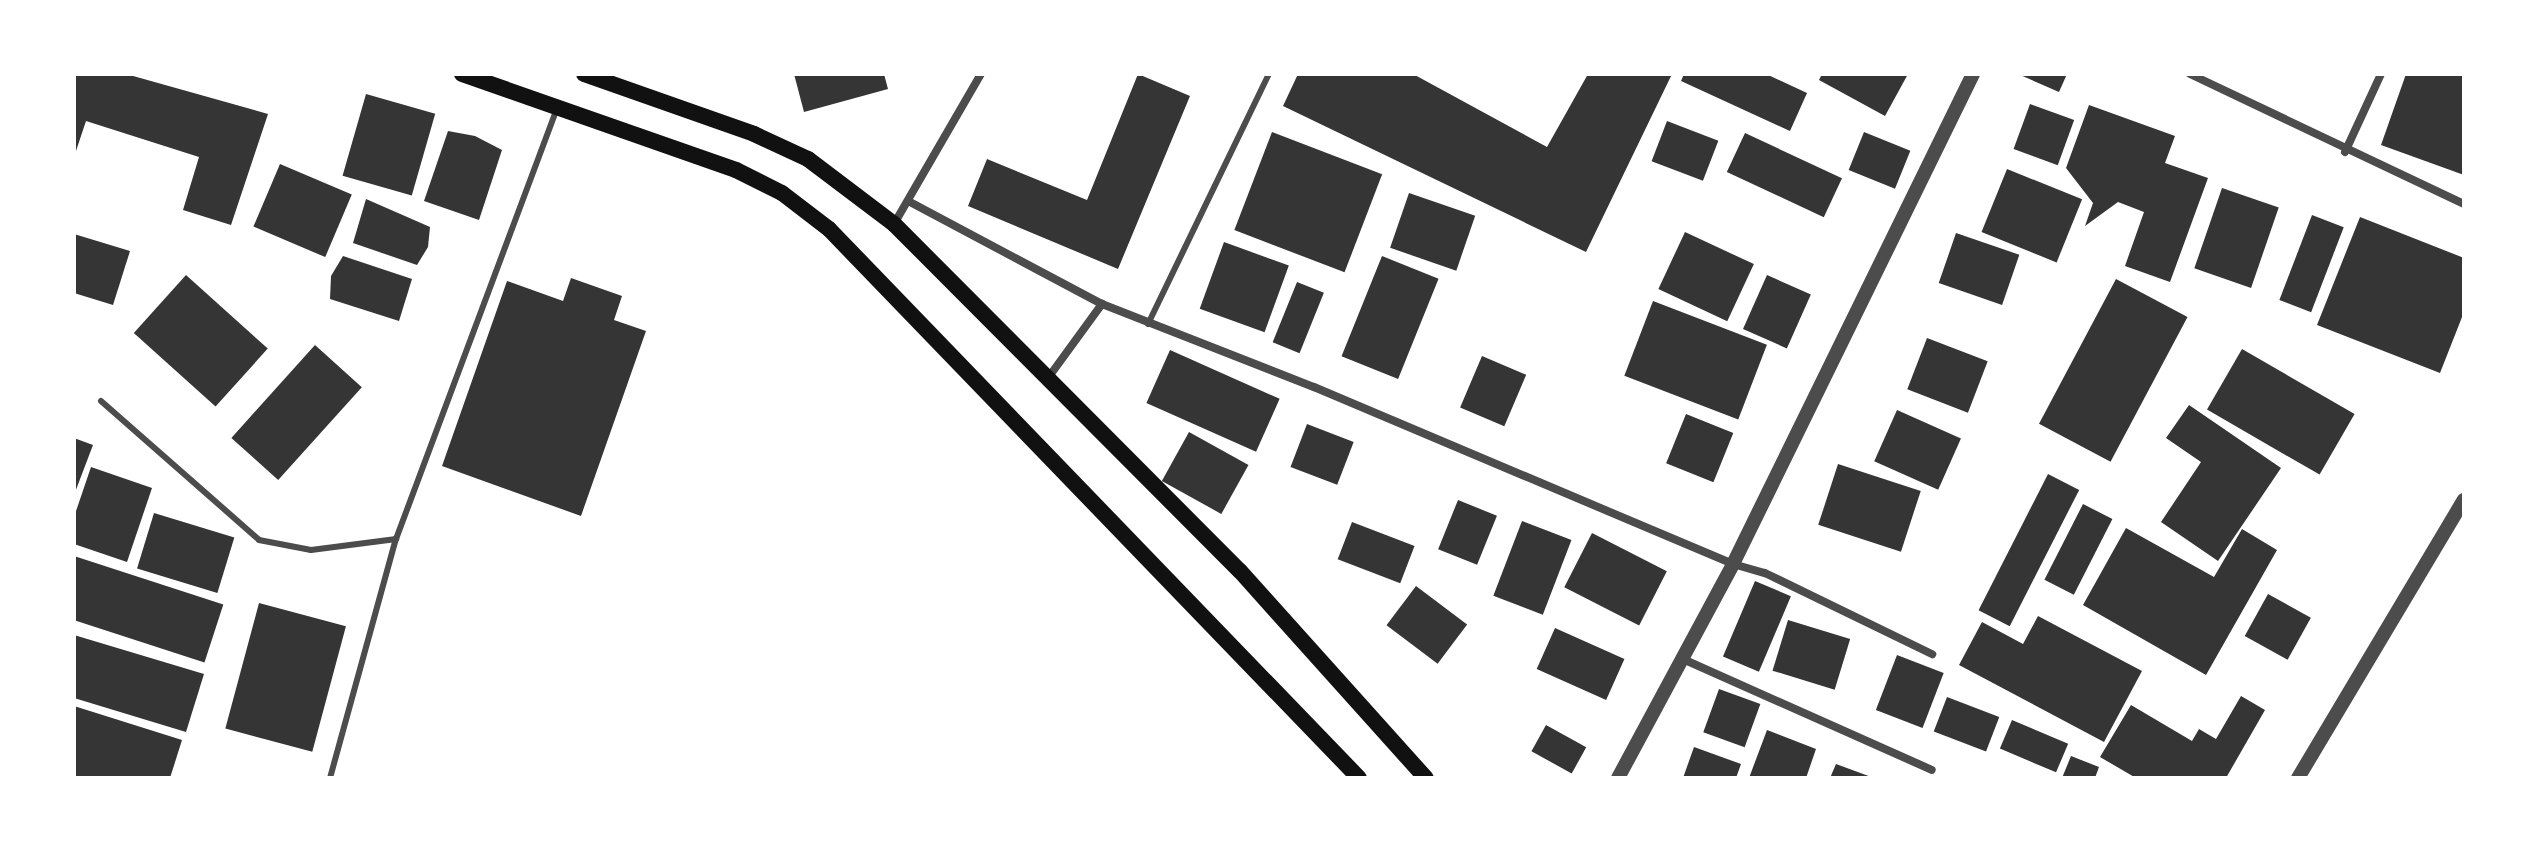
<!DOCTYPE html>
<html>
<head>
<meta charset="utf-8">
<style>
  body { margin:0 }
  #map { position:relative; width:2538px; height:852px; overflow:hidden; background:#fff; font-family:"IBM Plex Sans",sans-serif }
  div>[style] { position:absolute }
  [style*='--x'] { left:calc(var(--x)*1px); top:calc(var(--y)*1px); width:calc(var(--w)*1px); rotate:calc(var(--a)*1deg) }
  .building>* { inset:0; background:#353535; transform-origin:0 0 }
  .service>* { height:6px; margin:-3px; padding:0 3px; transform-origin:3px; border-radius:3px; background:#4c4c4c }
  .minor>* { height:8px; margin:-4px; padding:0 4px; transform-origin:4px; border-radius:4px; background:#4c4c4c }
  .tertiary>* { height:14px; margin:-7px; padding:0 7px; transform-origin:7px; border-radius:7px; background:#4c4c4c }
  .secondary>* { height:16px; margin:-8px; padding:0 8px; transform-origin:8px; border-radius:8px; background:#111 }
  span { translate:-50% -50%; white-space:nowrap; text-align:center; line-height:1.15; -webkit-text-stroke:7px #fff; paint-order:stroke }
  .frame { position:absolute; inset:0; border:76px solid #fff; pointer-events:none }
</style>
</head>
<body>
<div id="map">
  <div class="building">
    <i style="clip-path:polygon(74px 74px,126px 74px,268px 114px,231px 225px,183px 210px,199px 157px,86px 121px,74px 157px)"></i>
    <i style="clip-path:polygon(794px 74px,884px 74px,888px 89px,804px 112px)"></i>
    <i style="clip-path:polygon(1138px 74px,1190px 96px,1118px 269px,968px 206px,987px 159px,1087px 200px)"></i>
    <i style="clip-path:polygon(1298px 74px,1413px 74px,1547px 147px,1588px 74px,1672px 74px,1586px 252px,1283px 106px)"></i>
    <i style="clip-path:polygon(1684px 74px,1766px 74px,1807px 93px,1790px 131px,1681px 81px)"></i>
    <i style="clip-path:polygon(1822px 74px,1908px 74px,1885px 116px,1819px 80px)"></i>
    <i style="clip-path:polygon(2018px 74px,2067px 74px,2059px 92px)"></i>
    <i style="clip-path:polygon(2406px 74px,2464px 74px,2464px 175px,2381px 145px)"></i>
    <i style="left:366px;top:94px;width:72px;height:85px;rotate:16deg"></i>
    <i style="left:2030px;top:104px;width:47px;height:48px;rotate:20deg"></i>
    <i style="clip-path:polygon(2089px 105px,2175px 136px,2165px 163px,2208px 178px,2170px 282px,2125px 266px,2144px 212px,2118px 202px,2085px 226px,2093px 203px,2066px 168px)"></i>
    <i style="left:1667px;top:121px;width:55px;height:43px;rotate:21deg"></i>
    <i style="clip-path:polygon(448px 131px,475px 136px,502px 150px,479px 220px,424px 201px)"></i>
    <i style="left:1272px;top:132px;width:118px;height:105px;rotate:21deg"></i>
    <i style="left:1864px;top:132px;width:50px;height:41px;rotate:22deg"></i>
    <i style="left:1745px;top:133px;width:107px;height:43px;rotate:25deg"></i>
    <i style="left:280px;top:164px;width:78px;height:68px;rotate:23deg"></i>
    <i style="left:2007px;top:169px;width:81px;height:68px;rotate:22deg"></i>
    <i style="left:2222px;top:188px;width:60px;height:85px;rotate:19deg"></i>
    <i style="left:1409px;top:193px;width:70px;height:58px;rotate:19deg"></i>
    <i style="clip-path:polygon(366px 199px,430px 227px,428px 247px,417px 265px,353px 243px)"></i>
    <i style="left:2312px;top:215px;width:34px;height:91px;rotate:21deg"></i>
    <i style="clip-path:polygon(2360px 217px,2464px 258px,2464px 312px,2440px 373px,2317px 325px)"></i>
    <i style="left:1685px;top:232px;width:76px;height:63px;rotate:25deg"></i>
    <i style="left:1956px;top:233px;width:67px;height:53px;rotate:19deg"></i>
    <i style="clip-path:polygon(74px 234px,130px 251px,113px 305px,74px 293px)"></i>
    <i style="left:1224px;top:242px;width:69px;height:71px;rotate:20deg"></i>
    <i style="clip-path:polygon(343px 256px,412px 279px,399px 321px,330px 299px,331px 276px)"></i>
    <i style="left:1382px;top:256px;width:61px;height:108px;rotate:22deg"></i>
    <i style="left:186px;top:275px;width:110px;height:78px;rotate:42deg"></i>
    <i style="left:1767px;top:275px;width:48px;height:59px;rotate:24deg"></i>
    <i style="clip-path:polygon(571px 278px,622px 296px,614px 320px,646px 331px,581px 516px,442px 466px,507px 281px,563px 301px)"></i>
    <i style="left:2116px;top:279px;width:81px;height:164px;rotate:28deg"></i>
    <i style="left:1297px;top:282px;width:29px;height:65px;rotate:22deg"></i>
    <i style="left:1653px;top:301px;width:122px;height:80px;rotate:21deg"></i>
    <i style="left:1927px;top:338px;width:65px;height:55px;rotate:21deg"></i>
    <i style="left:315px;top:345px;width:63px;height:125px;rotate:42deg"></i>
    <i style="left:2242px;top:349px;width:130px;height:70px;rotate:30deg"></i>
    <i style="left:1170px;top:350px;width:120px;height:58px;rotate:24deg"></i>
    <i style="left:1482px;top:356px;width:48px;height:56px;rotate:23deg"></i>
    <i style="clip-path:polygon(2189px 405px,2281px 468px,2218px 561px,2161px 522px,2201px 462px,2166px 438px)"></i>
    <i style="left:1897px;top:410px;width:70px;height:56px;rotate:24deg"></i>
    <i style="left:1686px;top:414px;width:51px;height:53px;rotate:22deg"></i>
    <i style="left:1307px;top:424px;width:50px;height:46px;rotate:21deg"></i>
    <i style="left:1189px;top:432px;width:68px;height:56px;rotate:29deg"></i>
    <i style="clip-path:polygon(74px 438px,93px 445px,74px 495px)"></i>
    <i style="left:1838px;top:464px;width:87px;height:64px;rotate:18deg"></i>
    <i style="clip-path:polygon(91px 467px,152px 488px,127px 562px,74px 544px,74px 517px)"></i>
    <i style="left:2048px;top:474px;width:35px;height:153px;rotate:27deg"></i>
    <i style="left:1458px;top:500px;width:42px;height:53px;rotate:22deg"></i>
    <i style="left:2083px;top:504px;width:33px;height:85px;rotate:27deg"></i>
    <i style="left:154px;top:513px;width:84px;height:58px;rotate:17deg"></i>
    <i style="left:1522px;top:521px;width:53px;height:80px;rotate:21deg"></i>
    <i style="left:1352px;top:522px;width:67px;height:40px;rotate:21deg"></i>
    <i style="clip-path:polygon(2126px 528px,2214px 577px,2242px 529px,2277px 550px,2206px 675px,2083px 605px)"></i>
    <i style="left:1592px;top:533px;width:84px;height:61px;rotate:27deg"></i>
    <i style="left:74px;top:556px;width:157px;height:61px;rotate:18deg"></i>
    <i style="left:1755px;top:581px;width:39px;height:82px;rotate:23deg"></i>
    <i style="left:1416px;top:586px;width:64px;height:49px;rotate:37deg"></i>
    <i style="left:2268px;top:594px;width:49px;height:48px;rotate:29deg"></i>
    <i style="left:259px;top:603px;width:90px;height:130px;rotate:15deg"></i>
    <i style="clip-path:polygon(2038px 616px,2142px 671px,2104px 742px,1959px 665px,1982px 622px,2023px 644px)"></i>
    <i style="left:1788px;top:620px;width:65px;height:53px;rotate:17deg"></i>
    <i style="left:1555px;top:628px;width:76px;height:45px;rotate:24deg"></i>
    <i style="clip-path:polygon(74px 635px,204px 674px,186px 732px,74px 698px)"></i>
    <i style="left:1897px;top:655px;width:50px;height:59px;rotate:21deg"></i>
    <i style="left:1719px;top:689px;width:44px;height:46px;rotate:20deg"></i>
    <i style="clip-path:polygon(2241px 696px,2265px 710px,2226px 778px,2136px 778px,2100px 757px,2131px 705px,2192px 741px,2199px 729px,2216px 739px)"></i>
    <i style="left:1947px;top:697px;width:56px;height:37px;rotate:21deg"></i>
    <i style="clip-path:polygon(74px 706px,182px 740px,170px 778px,74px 778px)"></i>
    <i style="left:2012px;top:720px;width:61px;height:31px;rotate:23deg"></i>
    <i style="left:1546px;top:725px;width:46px;height:30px;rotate:29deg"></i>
    <i style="clip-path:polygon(1767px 730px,1816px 749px,1806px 778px,1749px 778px)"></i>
    <i style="clip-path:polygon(1694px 747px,1741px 764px,1736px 778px,1683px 778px)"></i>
    <i style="clip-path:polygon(2071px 756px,2099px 767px,2095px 778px,2062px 778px)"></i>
    <i style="clip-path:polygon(1836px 764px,1874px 778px,1830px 778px)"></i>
  </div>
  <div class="service">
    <i style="--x:1148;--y:324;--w:278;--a:-64.2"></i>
    <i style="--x:101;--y:401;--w:210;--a:41.3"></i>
    <i style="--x:259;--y:540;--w:53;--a:10.9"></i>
    <i style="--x:311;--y:550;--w:86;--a:-7.4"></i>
    <i style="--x:396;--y:539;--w:459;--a:-69.5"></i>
    <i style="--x:330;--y:778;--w:248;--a:-74.6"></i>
  </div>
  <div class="minor">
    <i style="--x:2190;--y:74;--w:303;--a:25.4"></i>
    <i style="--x:2345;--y:152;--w:86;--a:-65.2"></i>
    <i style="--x:910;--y:202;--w:217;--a:28"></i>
    <i style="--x:1102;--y:304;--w:228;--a:21.4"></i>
    <i style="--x:1314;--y:387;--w:455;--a:22.9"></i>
    <i style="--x:1733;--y:564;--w:33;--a:16"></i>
    <i style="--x:1765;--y:573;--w:186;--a:25.9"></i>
    <i style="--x:894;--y:224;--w:173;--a:-59.9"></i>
    <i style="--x:1048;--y:378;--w:92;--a:-53.9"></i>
    <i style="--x:1685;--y:660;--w:270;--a:24"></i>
  </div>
  <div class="tertiary">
    <i style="--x:1618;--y:778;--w:243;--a:-61.7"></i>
    <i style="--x:1733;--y:564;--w:546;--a:-63.9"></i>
    <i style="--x:2298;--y:778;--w:324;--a:-59.2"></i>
  </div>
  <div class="secondary">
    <i style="--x:462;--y:74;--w:290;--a:19.3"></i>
    <i style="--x:736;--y:170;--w:51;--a:26.6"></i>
    <i style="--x:782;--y:193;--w:59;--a:37.5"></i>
    <i style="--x:829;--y:229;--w:763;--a:46.01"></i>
    <i style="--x:584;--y:74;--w:180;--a:19.4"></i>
    <i style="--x:754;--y:134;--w:60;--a:24.8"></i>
    <i style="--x:808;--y:159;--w:108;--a:37.1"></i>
    <i style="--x:894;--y:224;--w:490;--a:45.1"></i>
    <i style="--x:1240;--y:571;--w:278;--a:48.1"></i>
  </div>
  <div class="frame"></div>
</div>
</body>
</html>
